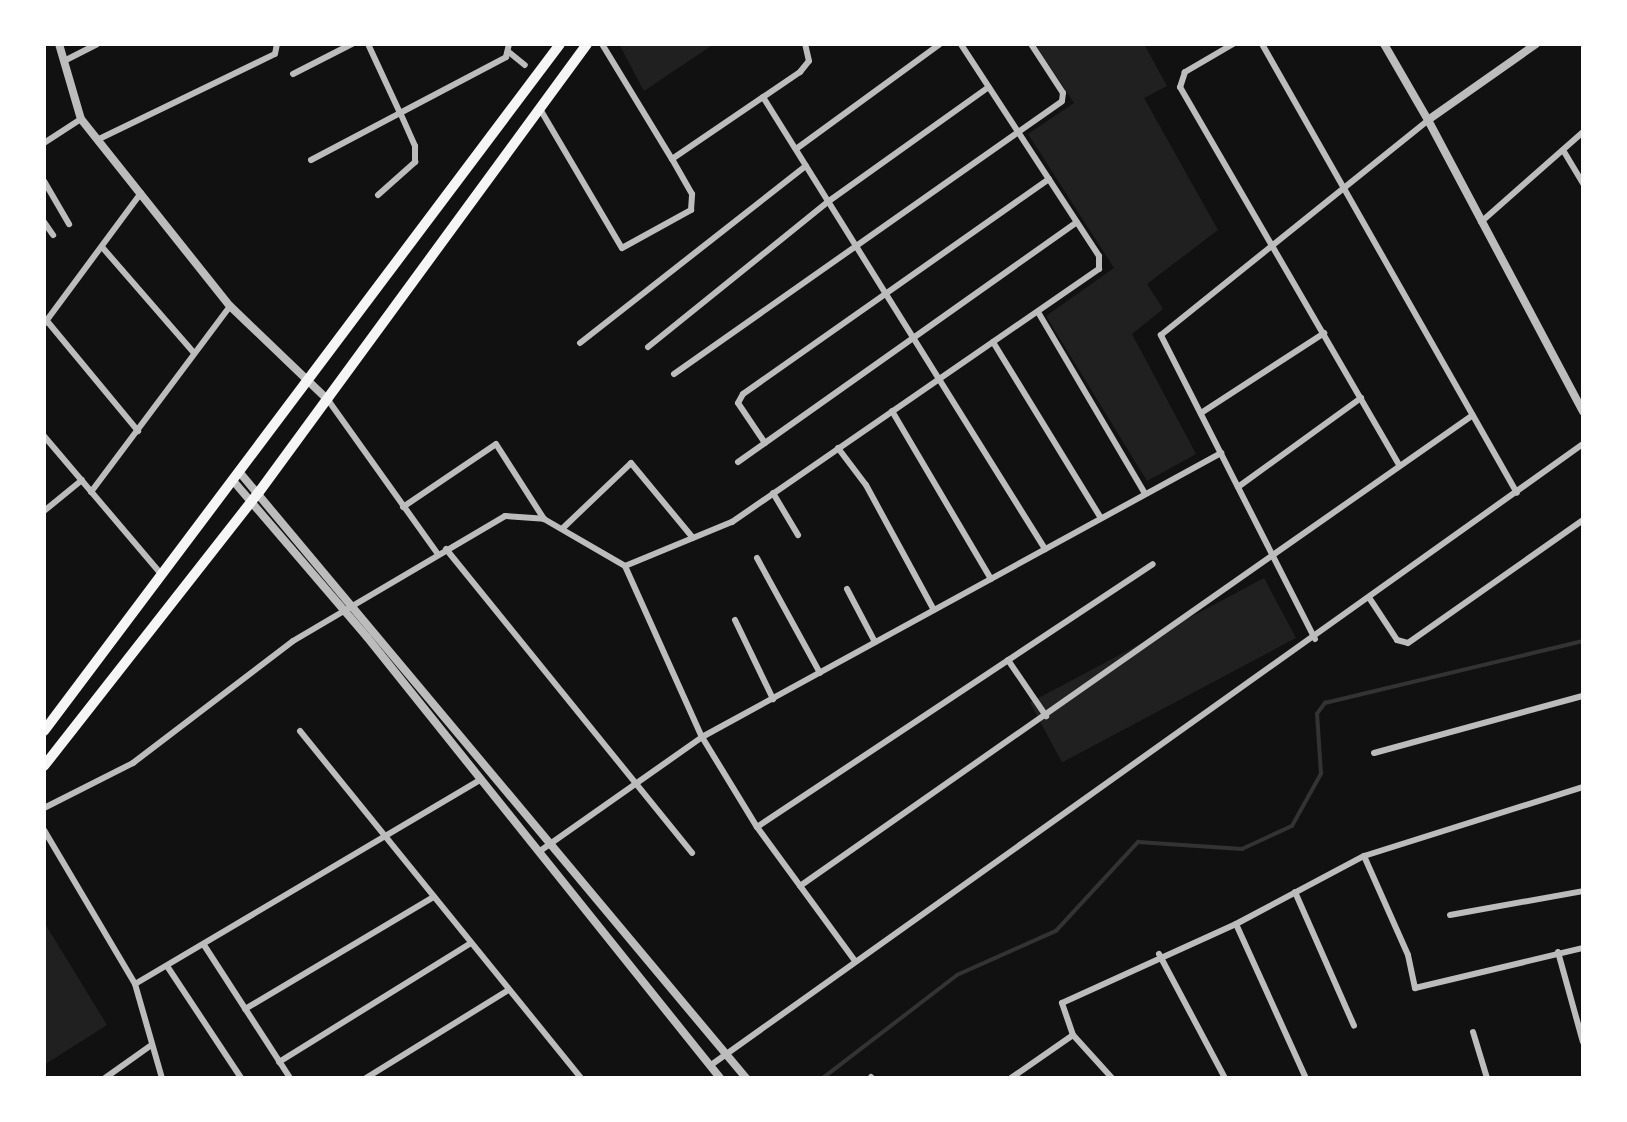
<!DOCTYPE html>
<html>
<head>
<meta charset="utf-8">
<style>
  body { margin:0 }
  #map { position:relative; width:1627px; height:1122px; overflow:hidden; background:#111; font-family:"Crimson Pro",serif }
  div>[style] { position:absolute }
  [style*='--x'] { left:calc(var(--x)*1px); top:calc(var(--y)*1px); width:calc(var(--w)*1px); rotate:calc(var(--a)*1deg) }
  .green>* { inset:0; background:#202020; transform-origin:0 0 }
  .stream>* { height:3.5px; margin:-1.75px; padding:0 1.75px; transform-origin:1.75px; border-radius:1.75px; background:#333 }
  .minor>* { height:6px; margin:-3px; padding:0 3px; transform-origin:3px; border-radius:3px; background:#bcbcbc }
  .tertiary>* { height:8px; margin:-4px; padding:0 4px; transform-origin:4px; border-radius:4px; background:#bcbcbc }
  .secondary>* { height:10px; margin:-5px; padding:0 5px; transform-origin:5px; border-radius:5px; background:#f5f5f5 }
  span { translate:-50% -50%; white-space:nowrap; text-align:center; line-height:1.15; -webkit-text-stroke:5px #fff; paint-order:stroke }
  .frame { position:absolute; inset:0; border:46px solid #fff; pointer-events:none }
</style>
</head>
<body>
<div id="map">
  <div class="green">
    <i style="clip-path:polygon(619px 44px,714px 44px,644px 91px)"></i>
    <i style="clip-path:polygon(1035px 44px,1144px 44px,1167px 86px,1144px 98px,1218px 230px,1147px 284px,1163px 309px,1132px 334px,1196px 454px,1147px 481px,1046px 316px,1114px 268px,1028px 134px,1074px 103px)"></i>
    <i style="left:1264px;top:578px;width:68px;height:265px;rotate:62deg"></i>
    <i style="clip-path:polygon(44px 922px,107px 1025px,44px 1065px)"></i>
  </div>
  <div class="stream">
    <i style="--x:823;--y:1078;--w:169;--a:-37.5"></i>
    <i style="--x:957;--y:975;--w:108;--a:-24"></i>
    <i style="--x:1056;--y:931;--w:121;--a:-47.3"></i>
    <i style="--x:1138;--y:842;--w:104;--a:3.9"></i>
    <i style="--x:1242;--y:849;--w:55;--a:-24.7"></i>
    <i style="--x:1292;--y:826;--w:60;--a:-60.9"></i>
    <i style="--x:1321;--y:774;--w:60;--a:-93.8"></i>
    <i style="--x:1317;--y:714;--w:14;--a:-54"></i>
    <i style="--x:1325;--y:703;--w:265;--a:-13.5"></i>
  </div>
  <div class="minor">
    <i style="--x:602;--y:44;--w:135;--a:58.7"></i>
    <i style="--x:672;--y:159;--w:155;--a:-34.2"></i>
    <i style="--x:800;--y:72;--w:14;--a:-51"></i>
    <i style="--x:809;--y:61;--w:17;--a:-103"></i>
    <i style="--x:1233;--y:44;--w:56;--a:149.7"></i>
    <i style="--x:1185;--y:72;--w:16;--a:108"></i>
    <i style="--x:1180;--y:87;--w:437;--a:59.9"></i>
    <i style="--x:1262;--y:44;--w:516;--a:60.41"></i>
    <i style="--x:510;--y:53;--w:19;--a:39"></i>
    <i style="--x:64;--y:61;--w:37;--a:-27"></i>
    <i style="--x:293;--y:74;--w:66;--a:-27"></i>
    <i style="--x:763;--y:97;--w:533;--a:58.04"></i>
    <i style="--x:540;--y:109;--w:161;--a:59.5"></i>
    <i style="--x:622;--y:248;--w:79;--a:-28.8"></i>
    <i style="--x:691;--y:210;--w:16;--a:-86"></i>
    <i style="--x:692;--y:194;--w:40;--a:-119.7"></i>
    <i style="--x:99;--y:139;--w:195;--a:-25.8"></i>
    <i style="--x:275;--y:54;--w:10;--a:-79"></i>
    <i style="--x:44;--y:143;--w:44;--a:-33"></i>
    <i style="--x:796;--y:149;--w:178;--a:-36.1"></i>
    <i style="--x:1563;--y:150;--w:39;--a:59"></i>
    <i style="--x:311;--y:160;--w:101;--a:-27.8"></i>
    <i style="--x:400;--y:113;--w:76;--a:-114.9"></i>
    <i style="--x:44;--y:181;--w:50;--a:59.8"></i>
    <i style="--x:378;--y:195;--w:50;--a:-41.7"></i>
    <i style="--x:415;--y:162;--w:16;--a:-90"></i>
    <i style="--x:415;--y:146;--w:36;--a:-114"></i>
    <i style="--x:400;--y:113;--w:120;--a:-27.8"></i>
    <i style="--x:506;--y:57;--w:13;--a:-77"></i>
    <i style="--x:44;--y:222;--w:16;--a:55"></i>
    <i style="--x:1481;--y:222;--w:136;--a:-41.4"></i>
    <i style="--x:102;--y:247;--w:140;--a:49"></i>
    <i style="--x:1038;--y:312;--w:211;--a:59.5"></i>
    <i style="--x:47;--y:321;--w:143;--a:50.4"></i>
    <i style="--x:44;--y:324;--w:163;--a:-53.5"></i>
    <i style="--x:993;--y:342;--w:206;--a:58.5"></i>
    <i style="--x:580;--y:343;--w:287;--a:-38.1"></i>
    <i style="--x:648;--y:347;--w:233;--a:-38.9"></i>
    <i style="--x:829;--y:201;--w:196;--a:-35.5"></i>
    <i style="--x:674;--y:374;--w:474;--a:-35.1"></i>
    <i style="--x:1062;--y:101;--w:8;--a:-83"></i>
    <i style="--x:1063;--y:93;--w:59;--a:-123.1"></i>
    <i style="--x:328;--y:400;--w:189;--a:54.5"></i>
    <i style="--x:892;--y:411;--w:195;--a:59.5"></i>
    <i style="--x:1201;--y:413;--w:147;--a:-33"></i>
    <i style="--x:44;--y:436;--w:182;--a:49.7"></i>
    <i style="--x:765;--y:443;--w:48;--a:-124"></i>
    <i style="--x:738;--y:403;--w:10;--a:-61"></i>
    <i style="--x:743;--y:394;--w:374;--a:-35.1"></i>
    <i style="--x:838;--y:448;--w:46;--a:52.9"></i>
    <i style="--x:866;--y:485;--w:142;--a:61.5"></i>
    <i style="--x:738;--y:462;--w:415;--a:-35.3"></i>
    <i style="--x:1238;--y:487;--w:152;--a:-35.9"></i>
    <i style="--x:91;--y:492;--w:232;--a:-53.2"></i>
    <i style="--x:773;--y:493;--w:49;--a:59.2"></i>
    <i style="--x:403;--y:507;--w:112;--a:-34.1"></i>
    <i style="--x:496;--y:444;--w:89;--a:57.4"></i>
    <i style="--x:44;--y:511;--w:49;--a:-39.2"></i>
    <i style="--x:563;--y:528;--w:94;--a:-43.7"></i>
    <i style="--x:631;--y:463;--w:97;--a:50.4"></i>
    <i style="--x:446;--y:549;--w:391;--a:51"></i>
    <i style="--x:757;--y:558;--w:131;--a:61.3"></i>
    <i style="--x:625;--y:566;--w:116;--a:-22.4"></i>
    <i style="--x:732;--y:522;--w:446;--a:-34.6"></i>
    <i style="--x:1099;--y:269;--w:13;--a:-90"></i>
    <i style="--x:1099;--y:256;--w:253;--a:-123.1"></i>
    <i style="--x:847;--y:589;--w:60;--a:62.2"></i>
    <i style="--x:1370;--y:599;--w:49;--a:56.6"></i>
    <i style="--x:1397;--y:640;--w:11;--a:15"></i>
    <i style="--x:1408;--y:643;--w:214;--a:-35.1"></i>
    <i style="--x:735;--y:620;--w:88;--a:64.3"></i>
    <i style="--x:1315;--y:639;--w:341;--a:-116.9"></i>
    <i style="--x:1161;--y:335;--w:343;--a:-38.8"></i>
    <i style="--x:1008;--y:660;--w:68;--a:55.8"></i>
    <i style="--x:300;--y:731;--w:447;--a:51"></i>
    <i style="--x:1374;--y:753;--w:217;--a:-15.3"></i>
    <i style="--x:44;--y:808;--w:100;--a:-26.8"></i>
    <i style="--x:133;--y:763;--w:201;--a:-37.3"></i>
    <i style="--x:293;--y:641;--w:246;--a:-30.5"></i>
    <i style="--x:505;--y:516;--w:39;--a:4"></i>
    <i style="--x:544;--y:519;--w:94;--a:30.1"></i>
    <i style="--x:625;--y:566;--w:188;--a:65.8"></i>
    <i style="--x:702;--y:737;--w:592;--a:-28.69"></i>
    <i style="--x:757;--y:827;--w:475;--a:-33.6"></i>
    <i style="--x:44;--y:830;--w:179;--a:59.4"></i>
    <i style="--x:135;--y:984;--w:98;--a:74"></i>
    <i style="--x:540;--y:851;--w:198;--a:-35.1"></i>
    <i style="--x:702;--y:737;--w:105;--a:58.6"></i>
    <i style="--x:757;--y:827;--w:166;--a:53.8"></i>
    <i style="--x:1364;--y:856;--w:108;--a:66"></i>
    <i style="--x:1408;--y:955;--w:34;--a:78"></i>
    <i style="--x:1415;--y:988;--w:173;--a:-13.4"></i>
    <i style="--x:800;--y:886;--w:821;--a:-34.99"></i>
    <i style="--x:1295;--y:892;--w:146;--a:66.2"></i>
    <i style="--x:1450;--y:915;--w:135;--a:-10.2"></i>
    <i style="--x:1236;--y:924;--w:169;--a:65.6"></i>
    <i style="--x:204;--y:945;--w:158;--a:57.1"></i>
    <i style="--x:1558;--y:952;--w:93;--a:74.5"></i>
    <i style="--x:1159;--y:954;--w:140;--a:62"></i>
    <i style="--x:167;--y:966;--w:134;--a:56.5"></i>
    <i style="--x:135;--y:984;--w:402;--a:-30.6"></i>
    <i style="--x:245;--y:1009;--w:220;--a:-30.7"></i>
    <i style="--x:1473;--y:1032;--w:48;--a:73.1"></i>
    <i style="--x:279;--y:1062;--w:224;--a:-31.8"></i>
    <i style="--x:711;--y:1065;--w:1071;--a:-35.46"></i>
    <i style="--x:871;--y:1077;--w:1;--a:45"></i>
    <i style="--x:105;--y:1078;--w:55;--a:-35.4"></i>
    <i style="--x:366;--y:1078;--w:166;--a:-31.7"></i>
    <i style="--x:1011;--y:1078;--w:75;--a:-34.7"></i>
    <i style="--x:1112;--y:1078;--w:58;--a:-132.2"></i>
    <i style="--x:1073;--y:1035;--w:34;--a:-109"></i>
    <i style="--x:1062;--y:1003;--w:191;--a:-24.4"></i>
    <i style="--x:1236;--y:924;--w:145;--a:-28"></i>
    <i style="--x:1364;--y:856;--w:230;--a:-17.5"></i>
  </div>
  <div class="tertiary">
    <i style="--x:59;--y:44;--w:78;--a:73.7"></i>
    <i style="--x:81;--y:119;--w:239;--a:51.5"></i>
    <i style="--x:230;--y:306;--w:136;--a:43.8"></i>
    <i style="--x:1384;--y:44;--w:88;--a:59.9"></i>
    <i style="--x:1536;--y:44;--w:132;--a:144.9"></i>
    <i style="--x:1428;--y:120;--w:330;--a:62"></i>
    <i style="--x:241;--y:474;--w:787;--a:50.1"></i>
    <i style="--x:235;--y:483;--w:203;--a:49.4"></i>
    <i style="--x:367;--y:637;--w:565;--a:51.32"></i>
  </div>
  <div class="secondary">
    <i style="--x:44;--y:731;--w:859;--a:-53.09"></i>
    <i style="--x:44;--y:766;--w:348;--a:-51.9"></i>
    <i style="--x:259;--y:492;--w:555;--a:-53.79"></i>
  </div>
  <div class="frame"></div>
</div>
</body>
</html>
